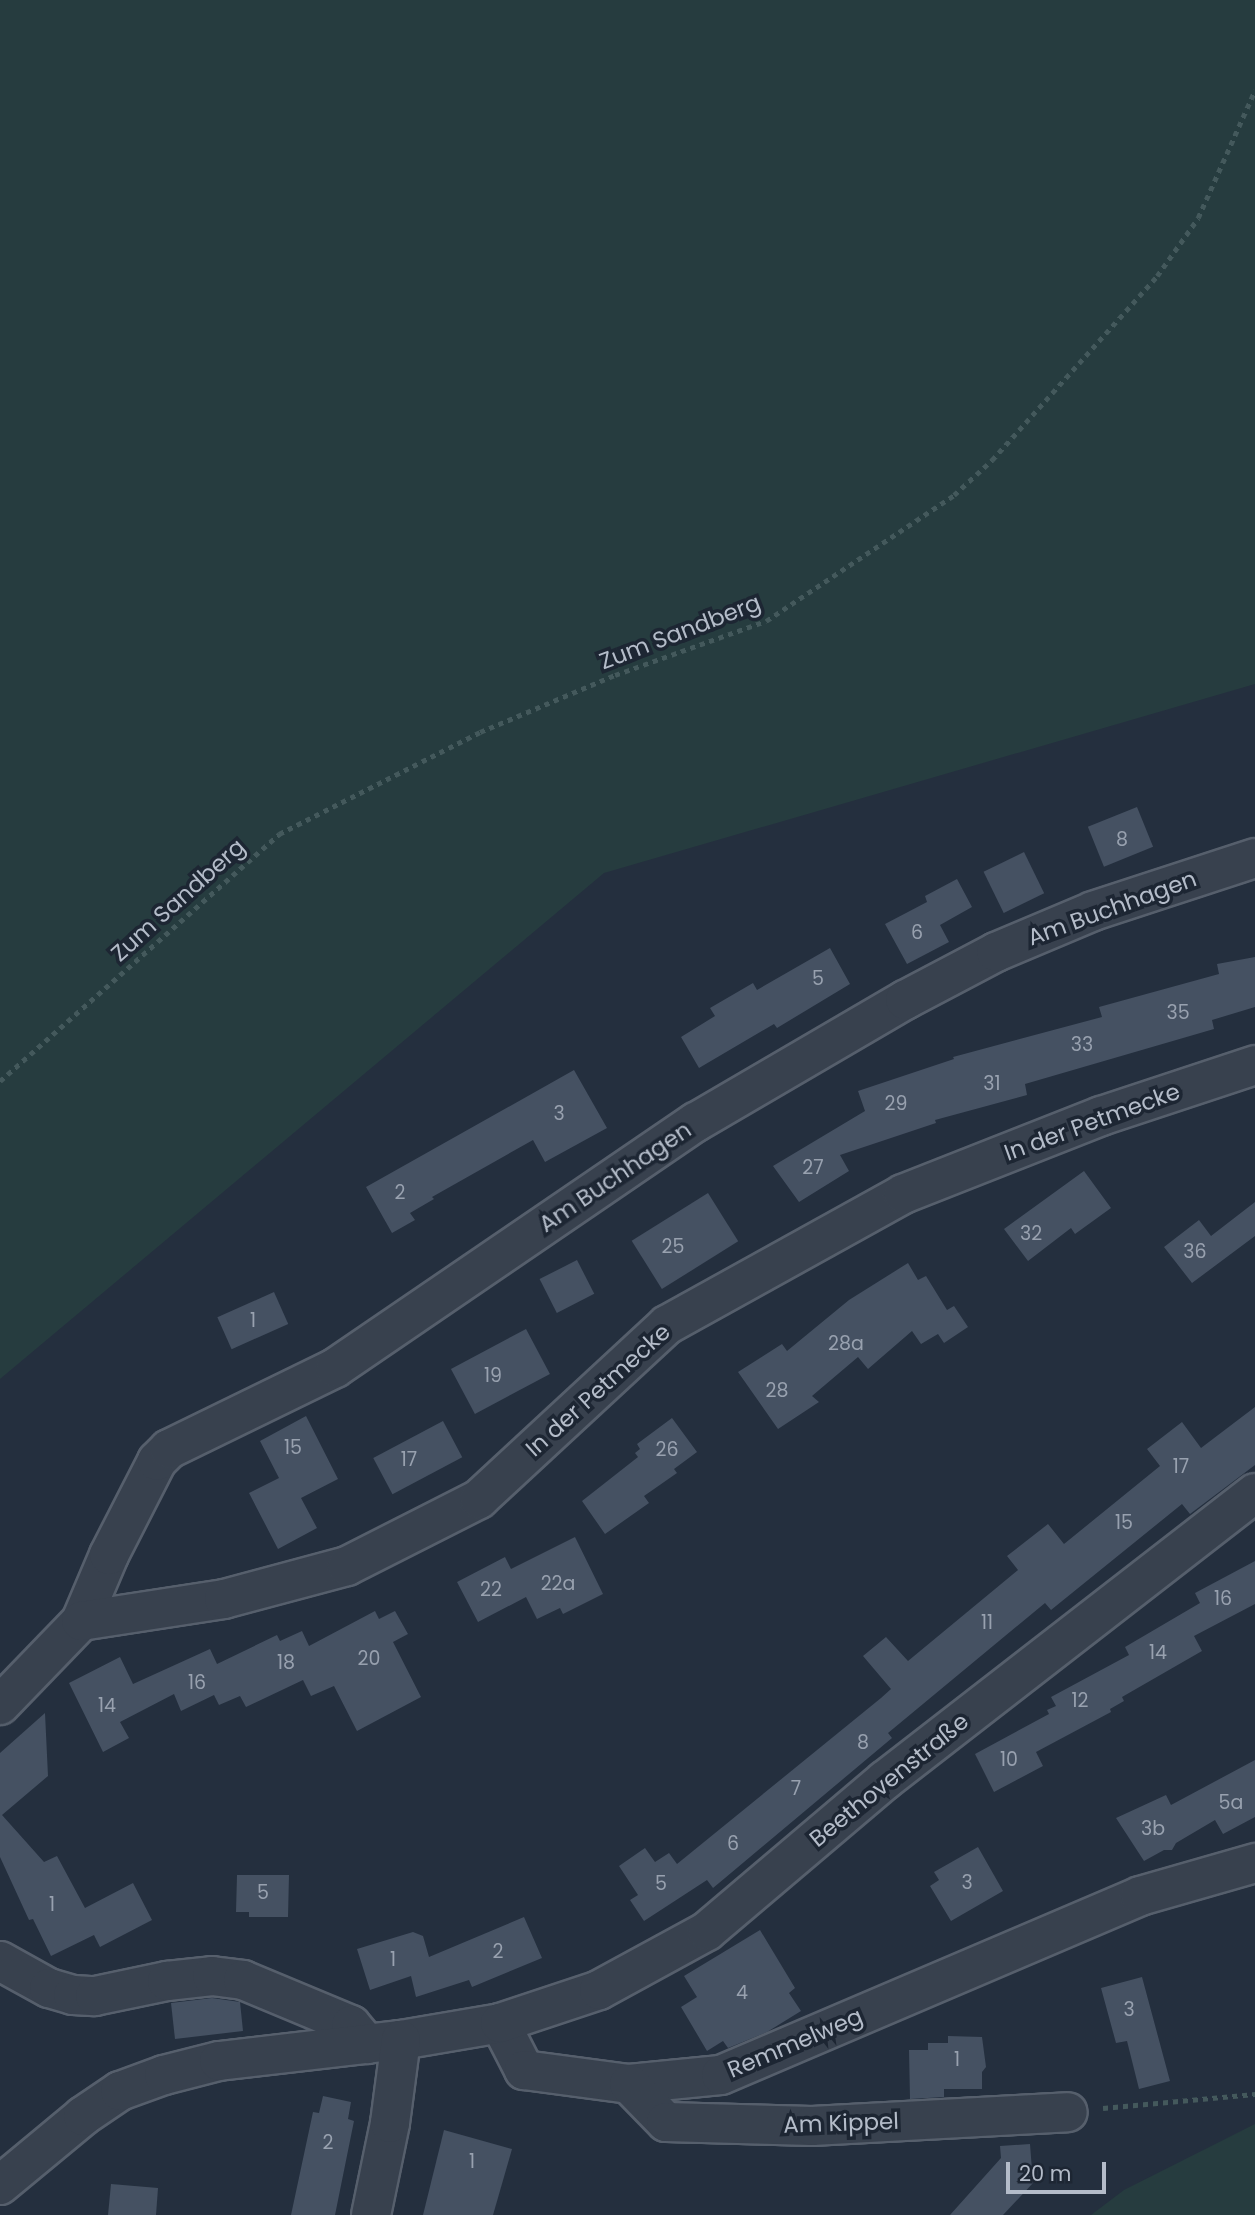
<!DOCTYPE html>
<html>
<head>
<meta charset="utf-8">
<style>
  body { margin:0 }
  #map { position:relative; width:1255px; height:2215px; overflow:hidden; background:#242f3e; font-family:Poppins,sans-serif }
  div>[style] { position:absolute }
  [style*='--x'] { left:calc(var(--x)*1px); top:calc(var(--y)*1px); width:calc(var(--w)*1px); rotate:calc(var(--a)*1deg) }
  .green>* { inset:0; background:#263c3f }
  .building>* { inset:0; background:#455162; transform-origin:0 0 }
  .path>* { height:4.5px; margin-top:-2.25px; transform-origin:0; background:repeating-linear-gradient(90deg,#44595c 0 5px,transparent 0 10px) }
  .roads { filter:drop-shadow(2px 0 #565f6c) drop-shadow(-2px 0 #565f6c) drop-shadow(0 2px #565f6c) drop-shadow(0 -2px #565f6c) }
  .minor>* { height:38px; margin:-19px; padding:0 19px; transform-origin:19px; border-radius:19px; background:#38414e }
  span { translate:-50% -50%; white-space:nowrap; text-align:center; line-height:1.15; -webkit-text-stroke:7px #1d2633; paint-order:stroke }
  .number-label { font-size:19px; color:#98a1af }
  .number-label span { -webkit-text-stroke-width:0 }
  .street-label { font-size:23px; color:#b4bcc9 }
  .scale { position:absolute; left:1006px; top:2162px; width:100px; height:32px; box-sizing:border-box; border:4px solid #b4bcc9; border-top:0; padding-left:9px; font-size:21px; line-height:24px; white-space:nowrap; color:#b4bcc9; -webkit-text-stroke:5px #1d2633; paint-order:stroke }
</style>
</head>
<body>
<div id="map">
  <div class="green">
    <i style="clip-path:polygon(0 0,1255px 0,1255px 684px,604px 873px,0 1379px)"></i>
    <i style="clip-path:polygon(1255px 2124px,1255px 2215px,1091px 2215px,1124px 2190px)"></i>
  </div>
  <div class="building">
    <i style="left:1137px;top:807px;width:43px;height:53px;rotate:68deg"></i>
    <i style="left:1024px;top:852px;width:46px;height:45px;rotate:64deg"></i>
    <i style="clip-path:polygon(957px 879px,972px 907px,940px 925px,949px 942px,907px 964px,885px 924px,927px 902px,925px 896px)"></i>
    <i style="clip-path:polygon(830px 948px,850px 984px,777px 1028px,774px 1024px,699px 1068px,681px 1037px,715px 1016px,710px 1008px,753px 983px,757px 990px)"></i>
    <i style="clip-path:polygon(1255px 957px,1255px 1007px,1212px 1020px,1214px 1029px,1025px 1084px,1027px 1095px,935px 1120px,936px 1123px,840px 1155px,849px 1171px,799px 1202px,773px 1166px,865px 1111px,858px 1091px,954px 1059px,953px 1057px,1102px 1017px,1099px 1007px,1219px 974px,1217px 964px)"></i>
    <i style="clip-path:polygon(574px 1070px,607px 1128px,545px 1162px,533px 1140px,432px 1197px,434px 1199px,410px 1213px,415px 1220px,392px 1233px,366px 1187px)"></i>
    <i style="clip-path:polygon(1084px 1171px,1111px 1208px,1075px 1234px,1071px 1228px,1028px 1261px,1004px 1229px)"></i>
    <i style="left:708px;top:1193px;width:57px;height:90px;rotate:58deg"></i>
    <i style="clip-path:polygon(1255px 1202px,1255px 1236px,1192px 1283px,1164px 1247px,1199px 1220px,1211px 1236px)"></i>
    <i style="left:577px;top:1260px;width:38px;height:42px;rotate:63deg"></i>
    <i style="clip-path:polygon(908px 1263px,918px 1280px,926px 1276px,947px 1310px,954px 1306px,968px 1327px,944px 1343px,938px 1334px,921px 1344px,912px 1331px,868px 1369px,858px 1357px,812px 1396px,819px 1402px,778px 1429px,738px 1372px,782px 1344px,787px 1351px,849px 1300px)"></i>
    <i style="left:274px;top:1292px;width:35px;height:62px;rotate:66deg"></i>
    <i style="left:526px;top:1329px;width:51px;height:85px;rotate:62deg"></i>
    <i style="clip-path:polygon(1255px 1407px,1255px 1465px,1190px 1514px,1182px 1504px,1051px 1610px,1045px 1603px,888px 1733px,892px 1738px,725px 1878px,713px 1888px,707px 1880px,644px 1921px,630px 1900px,638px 1895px,619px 1866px,645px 1848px,655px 1862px,669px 1853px,677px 1864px,881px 1698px,891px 1689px,863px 1656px,886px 1637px,908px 1661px,1018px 1570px,1007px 1556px,1048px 1524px,1064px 1544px,1160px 1466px,1147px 1449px,1182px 1422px,1201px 1448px)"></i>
    <i style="clip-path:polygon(306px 1416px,338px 1479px,301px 1498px,317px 1528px,278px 1549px,249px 1493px,279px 1478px,260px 1441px)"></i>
    <i style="clip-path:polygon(672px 1418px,697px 1452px,674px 1469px,677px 1473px,644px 1496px,649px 1503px,605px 1534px,582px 1501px,638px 1457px,635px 1453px,640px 1449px,637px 1444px)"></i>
    <i style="left:443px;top:1421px;width:41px;height:79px;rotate:62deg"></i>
    <i style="clip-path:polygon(575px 1537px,603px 1594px,563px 1614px,560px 1608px,537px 1619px,526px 1597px,478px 1622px,457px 1582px,505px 1557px,511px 1569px)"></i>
    <i style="clip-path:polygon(1255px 1561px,1255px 1604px,1194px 1636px,1202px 1651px,1122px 1697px,1124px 1701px,1110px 1709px,1111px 1712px,1036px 1752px,1043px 1766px,994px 1792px,975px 1754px,1049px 1714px,1047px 1710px,1056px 1706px,1051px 1697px,1129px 1655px,1125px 1647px,1200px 1603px,1195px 1593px)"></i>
    <i style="clip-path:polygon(375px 1611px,379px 1619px,395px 1611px,408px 1634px,393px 1642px,421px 1697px,357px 1731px,334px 1686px,311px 1696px,303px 1680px,246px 1707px,240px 1696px,219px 1705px,214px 1695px,181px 1711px,174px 1694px,120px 1722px,129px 1738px,103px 1752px,69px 1683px,120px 1657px,133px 1684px,210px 1649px,217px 1664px,277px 1635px,280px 1641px,302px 1631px,309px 1646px)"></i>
    <i style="clip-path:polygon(45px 1713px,48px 1776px,2px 1815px,44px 1862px,57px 1856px,85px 1908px,133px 1883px,152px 1920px,100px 1947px,94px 1935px,51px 1956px,33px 1919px,29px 1920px,0 1857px,0 1753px)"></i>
    <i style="clip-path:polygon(1255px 1760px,1255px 1817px,1223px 1834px,1215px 1820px,1176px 1843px,1172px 1850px,1164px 1850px,1144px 1861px,1116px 1818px,1166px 1795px,1171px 1805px)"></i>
    <i style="clip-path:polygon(978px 1847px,1003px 1891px,951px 1921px,930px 1886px,939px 1880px,934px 1872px)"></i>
    <i style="clip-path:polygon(237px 1875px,289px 1875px,288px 1917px,249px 1917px,249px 1912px,236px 1912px)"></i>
    <i style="clip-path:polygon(524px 1917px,542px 1958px,472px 1987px,469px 1980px,416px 1997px,411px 1976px,370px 1990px,357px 1949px,413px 1932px,423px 1936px,429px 1957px)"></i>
    <i style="clip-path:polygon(760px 1930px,795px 1988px,789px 1993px,801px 2011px,767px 2032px,728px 2048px,723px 2041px,707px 2051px,681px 2007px,697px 1997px,684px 1976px)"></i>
    <i style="clip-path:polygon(1142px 1977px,1170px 2081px,1139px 2089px,1127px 2041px,1116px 2043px,1101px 1988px)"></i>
    <i style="clip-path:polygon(212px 1998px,240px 2002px,243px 2031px,175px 2039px,171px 2003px)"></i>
    <i style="clip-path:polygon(948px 2036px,982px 2037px,986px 2067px,982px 2072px,982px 2089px,944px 2089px,944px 2097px,910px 2099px,909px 2050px,928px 2050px,928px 2043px,948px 2043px)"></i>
    <i style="clip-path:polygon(323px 2096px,351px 2102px,348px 2119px,354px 2121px,335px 2215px,291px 2215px,313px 2112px,319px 2113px)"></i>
    <i style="clip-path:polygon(444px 2130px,512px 2149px,493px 2215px,423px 2215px)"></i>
    <i style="clip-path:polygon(1030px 2144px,1033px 2183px,1003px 2215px,950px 2215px,1001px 2158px,1000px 2146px)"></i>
    <i style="clip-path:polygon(111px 2184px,158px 2188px,156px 2215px,108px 2215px)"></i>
  </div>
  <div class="path">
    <i style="--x:0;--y:1081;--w:373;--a:-41.5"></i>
    <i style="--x:279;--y:834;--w:225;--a:-26.9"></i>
    <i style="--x:480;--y:732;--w:147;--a:-22.9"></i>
    <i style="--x:615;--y:675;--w:160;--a:-19.7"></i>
    <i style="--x:766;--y:621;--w:226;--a:-33.8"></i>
    <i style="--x:954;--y:495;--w:52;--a:-42.6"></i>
    <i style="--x:992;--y:460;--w:247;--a:-48.1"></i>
    <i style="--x:1157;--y:276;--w:71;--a:-54.7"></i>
    <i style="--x:1198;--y:218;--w:140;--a:-66"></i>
    <i style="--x:1103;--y:2108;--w:153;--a:-5.3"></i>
  </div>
  <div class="roads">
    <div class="minor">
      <i style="--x:81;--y:1621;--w:72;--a:-67"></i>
      <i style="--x:109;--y:1555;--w:106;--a:-62.9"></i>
      <i style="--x:157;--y:1461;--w:17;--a:-45"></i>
      <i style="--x:169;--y:1449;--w:185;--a:-26"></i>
      <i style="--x:335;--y:1368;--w:437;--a:-34.3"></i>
      <i style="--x:696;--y:1122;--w:242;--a:-30.3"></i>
      <i style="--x:905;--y:1000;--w:103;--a:-27.8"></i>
      <i style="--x:996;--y:952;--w:105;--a:-22.9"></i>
      <i style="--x:1093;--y:911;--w:170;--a:-18.1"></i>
      <i style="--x:0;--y:1705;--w:117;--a:-46"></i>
      <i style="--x:81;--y:1621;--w:145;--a:-8.7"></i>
      <i style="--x:224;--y:1599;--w:127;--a:-15"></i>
      <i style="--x:347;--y:1566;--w:148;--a:-26.9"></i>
      <i style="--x:479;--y:1499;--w:256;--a:-42.8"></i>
      <i style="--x:667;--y:1325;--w:270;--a:-29"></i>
      <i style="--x:903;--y:1194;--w:213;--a:-21.5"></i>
      <i style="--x:1101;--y:1116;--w:162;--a:-18.3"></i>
      <i style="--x:0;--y:1961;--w:56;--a:28.9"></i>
      <i style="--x:49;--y:1988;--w:25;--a:16"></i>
      <i style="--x:73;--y:1995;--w:22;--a:3"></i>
      <i style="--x:95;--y:1996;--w:74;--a:-11.8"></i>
      <i style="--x:167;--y:1981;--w:45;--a:-6.3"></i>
      <i style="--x:212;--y:1976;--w:31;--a:7"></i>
      <i style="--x:243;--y:1980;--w:117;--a:22.6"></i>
      <i style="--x:351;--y:2025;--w:25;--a:50"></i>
      <i style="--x:500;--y:2023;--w:53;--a:62.9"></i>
      <i style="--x:524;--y:2070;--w:106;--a:7.6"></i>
      <i style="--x:629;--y:2084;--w:92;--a:-5.6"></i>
      <i style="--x:721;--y:2075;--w:456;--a:-23.1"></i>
      <i style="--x:1140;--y:1896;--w:120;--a:-16"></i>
      <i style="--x:629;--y:2084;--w:53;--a:45.8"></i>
      <i style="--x:666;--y:2122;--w:146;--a:1.6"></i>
      <i style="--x:812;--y:2126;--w:256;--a:-3.1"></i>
      <i style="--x:0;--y:2185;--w:108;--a:-39.7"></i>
      <i style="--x:83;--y:2116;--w:45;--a:-34"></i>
      <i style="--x:120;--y:2091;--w:47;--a:-20"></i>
      <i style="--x:164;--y:2075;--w:57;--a:-14.3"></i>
      <i style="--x:219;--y:2061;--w:183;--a:-6.6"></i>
      <i style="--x:401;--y:2040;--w:100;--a:-9.7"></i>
      <i style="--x:500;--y:2023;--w:104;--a:-18.4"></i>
      <i style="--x:599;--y:1990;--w:123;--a:-28.6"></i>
      <i style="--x:707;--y:1931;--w:233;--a:-40.3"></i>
      <i style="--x:885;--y:1780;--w:468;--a:-37.8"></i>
      <i style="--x:371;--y:2215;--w:94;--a:-78.3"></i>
      <i style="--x:390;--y:2123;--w:84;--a:-82.5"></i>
    </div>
  </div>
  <div class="number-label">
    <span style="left:1122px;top:840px">8</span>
    <span style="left:917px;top:933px">6</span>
    <span style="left:818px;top:979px">5</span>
    <span style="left:1178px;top:1013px">35</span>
    <span style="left:1082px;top:1045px">33</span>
    <span style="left:992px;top:1084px">31</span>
    <span style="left:896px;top:1104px">29</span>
    <span style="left:559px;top:1114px">3</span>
    <span style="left:813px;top:1168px">27</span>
    <span style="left:400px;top:1193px">2</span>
    <span style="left:1031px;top:1234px">32</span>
    <span style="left:673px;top:1247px">25</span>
    <span style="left:1195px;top:1252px">36</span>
    <span style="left:253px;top:1321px">1</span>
    <span style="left:846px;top:1344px">28a</span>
    <span style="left:493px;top:1376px">19</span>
    <span style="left:777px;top:1391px">28</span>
    <span style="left:293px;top:1448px">15</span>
    <span style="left:667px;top:1450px">26</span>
    <span style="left:409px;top:1460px">17</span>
    <span style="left:1181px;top:1467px">17</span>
    <span style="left:1124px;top:1523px">15</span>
    <span style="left:558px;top:1584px">22a</span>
    <span style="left:491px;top:1590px">22</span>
    <span style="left:1223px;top:1599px">16</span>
    <span style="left:987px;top:1623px">11</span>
    <span style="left:1158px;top:1653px">14</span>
    <span style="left:369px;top:1659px">20</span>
    <span style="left:286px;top:1663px">18</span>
    <span style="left:197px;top:1683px">16</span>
    <span style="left:1080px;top:1701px">12</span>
    <span style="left:107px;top:1706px">14</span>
    <span style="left:863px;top:1743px">8</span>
    <span style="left:1009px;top:1760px">10</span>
    <span style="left:796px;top:1789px">7</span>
    <span style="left:1231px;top:1803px">5a</span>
    <span style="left:1153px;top:1829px">3b</span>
    <span style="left:733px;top:1844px">6</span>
    <span style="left:967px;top:1883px">3</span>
    <span style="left:661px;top:1884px">5</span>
    <span style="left:263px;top:1893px">5</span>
    <span style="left:52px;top:1905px">1</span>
    <span style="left:498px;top:1952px">2</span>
    <span style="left:393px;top:1960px">1</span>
    <span style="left:742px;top:1993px">4</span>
    <span style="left:1129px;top:2010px">3</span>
    <span style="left:957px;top:2060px">1</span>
    <span style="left:328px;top:2143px">2</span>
    <span style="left:472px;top:2162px">1</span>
  </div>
  <div class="street-label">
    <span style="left:680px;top:632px;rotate:-21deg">Zum Sandberg</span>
    <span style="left:178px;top:900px;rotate:-42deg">Zum Sandberg</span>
    <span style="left:1112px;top:908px;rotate:-20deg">Am Buchhagen</span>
    <span style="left:1092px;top:1122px;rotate:-20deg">In der Petmecke</span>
    <span style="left:615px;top:1177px;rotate:-34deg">Am Buchhagen</span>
    <span style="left:598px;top:1390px;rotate:-42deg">In der Petmecke</span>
    <span style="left:889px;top:1780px;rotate:-39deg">Beethovenstraße</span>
    <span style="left:795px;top:2043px;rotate:-23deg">Remmelweg</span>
    <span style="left:841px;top:2123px;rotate:-2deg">Am Kippel</span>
  </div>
  <div class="scale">20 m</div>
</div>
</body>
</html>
